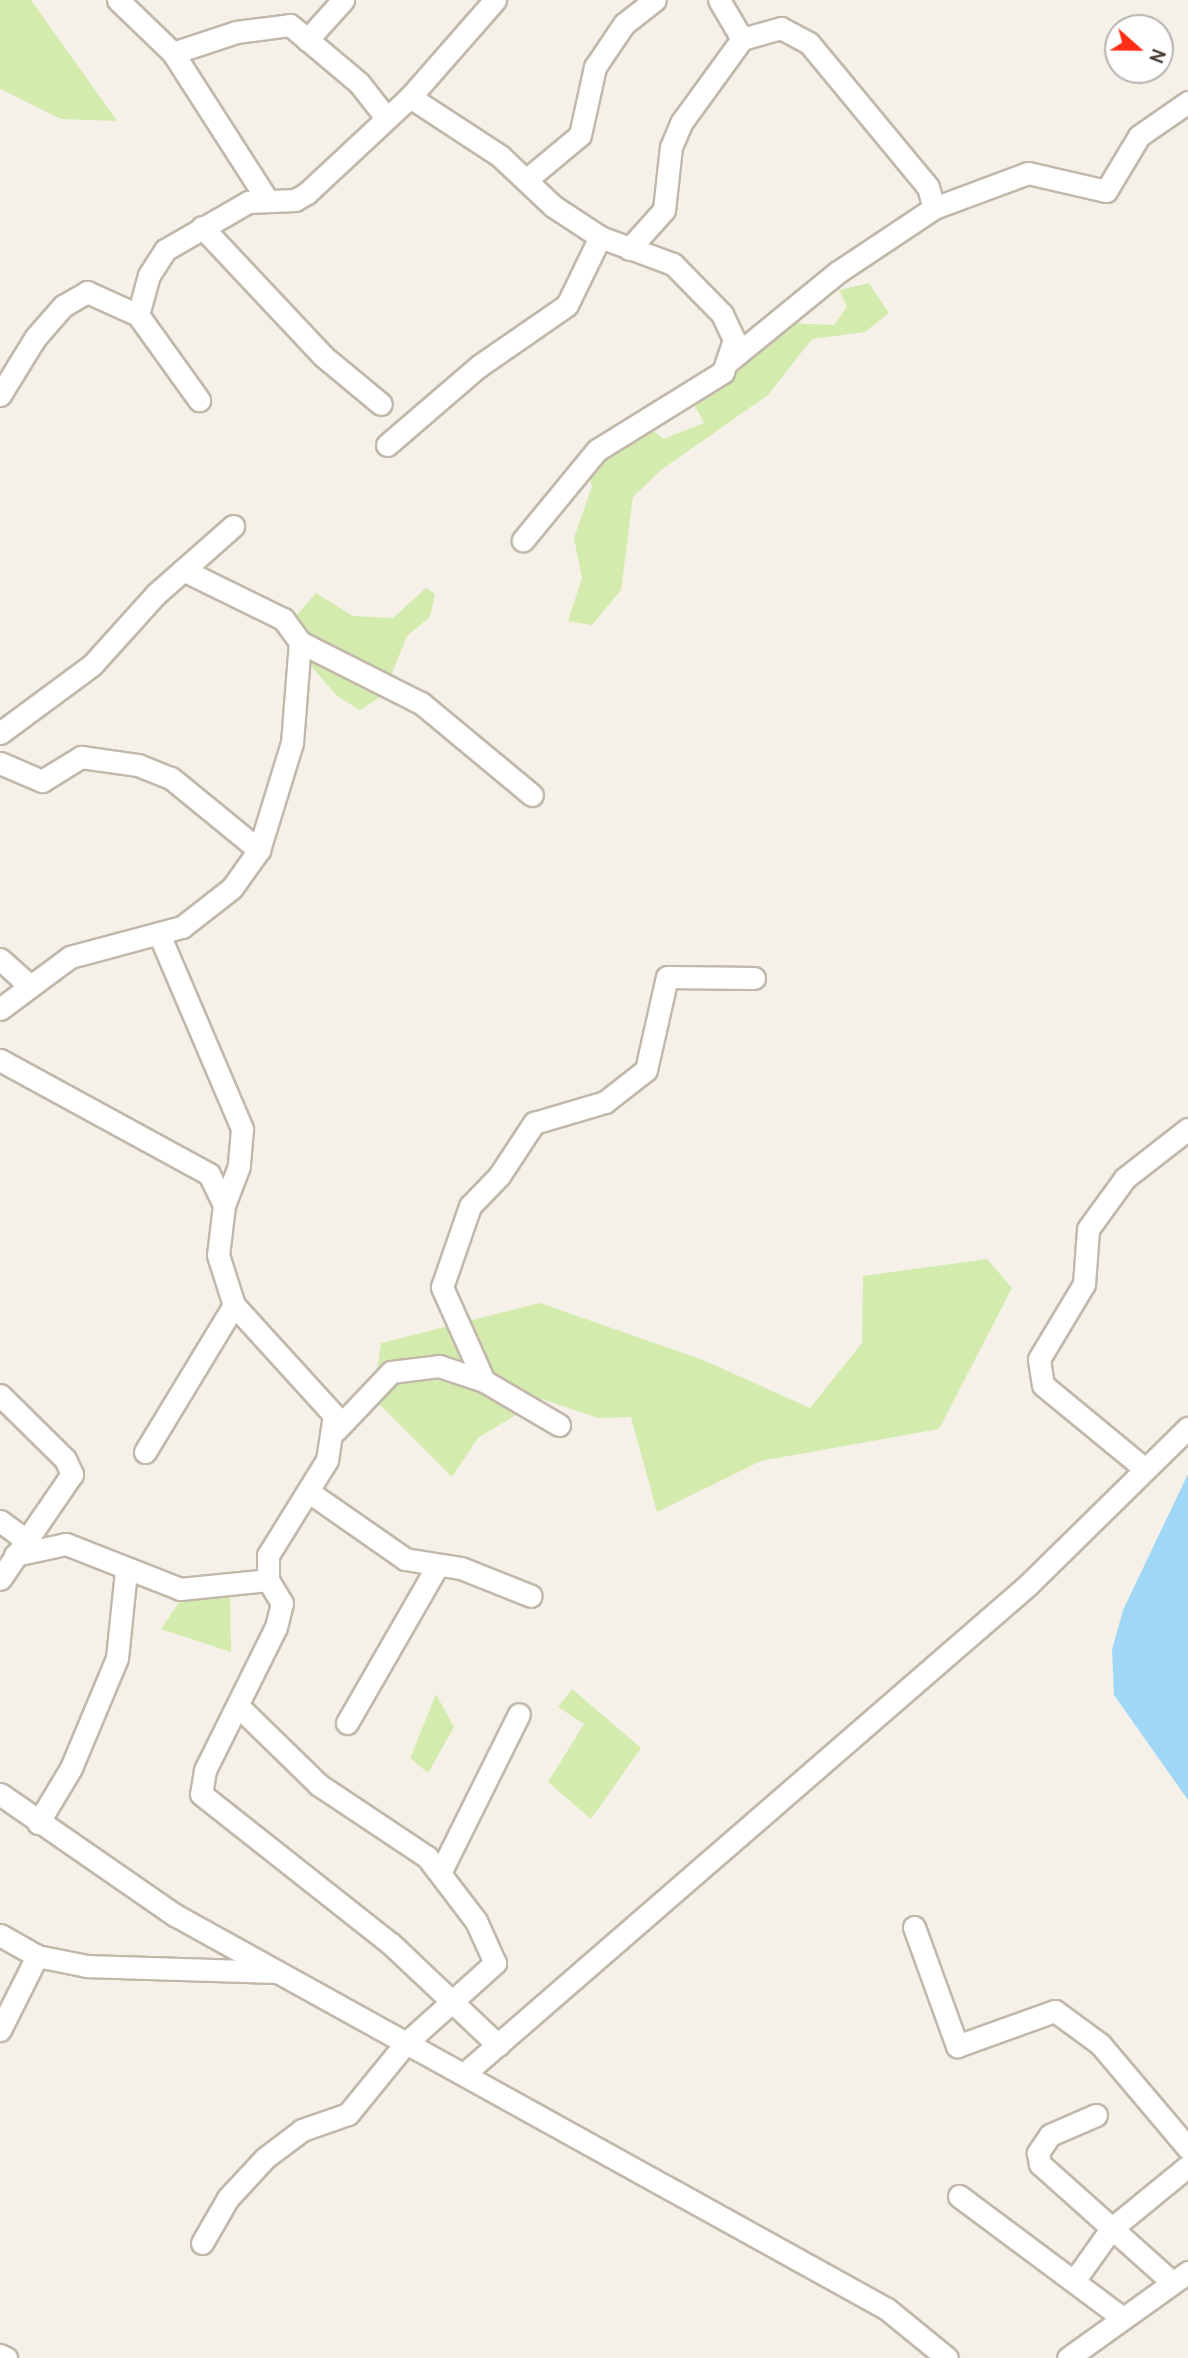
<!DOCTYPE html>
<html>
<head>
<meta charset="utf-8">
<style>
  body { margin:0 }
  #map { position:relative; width:1188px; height:2358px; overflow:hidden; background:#f5f1e8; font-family:Cabin,sans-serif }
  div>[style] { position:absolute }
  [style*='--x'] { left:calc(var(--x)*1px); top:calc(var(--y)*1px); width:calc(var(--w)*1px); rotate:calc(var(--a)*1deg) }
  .green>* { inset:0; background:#d3ecae }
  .water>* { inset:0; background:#a1d7f6 }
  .roads { filter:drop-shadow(2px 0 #c2b8aa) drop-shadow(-2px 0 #c2b8aa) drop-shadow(0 2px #c2b8aa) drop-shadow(0 -2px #c2b8aa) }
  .minor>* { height:21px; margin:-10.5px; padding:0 10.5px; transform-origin:10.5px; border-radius:10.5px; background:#fff }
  span { translate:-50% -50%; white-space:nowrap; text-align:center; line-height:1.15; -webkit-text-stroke:6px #fff; paint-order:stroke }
  .north { position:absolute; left:1104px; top:14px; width:70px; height:70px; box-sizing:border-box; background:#fff; border:2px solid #b6b3af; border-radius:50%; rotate:111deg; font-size:19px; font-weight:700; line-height:28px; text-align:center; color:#494136 }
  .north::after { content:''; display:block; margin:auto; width:24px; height:32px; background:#ff2e15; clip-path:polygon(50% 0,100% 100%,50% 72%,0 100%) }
</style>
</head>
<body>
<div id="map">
  <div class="green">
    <i style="clip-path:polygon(0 0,31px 0,117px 121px,61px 119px,0 89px)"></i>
    <i style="clip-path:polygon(869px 283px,889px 313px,865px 332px,812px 339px,768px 395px,661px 470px,633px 497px,621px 590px,592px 625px,568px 621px,582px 578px,574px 538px,592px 486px,585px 464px,635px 416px,663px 439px,704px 423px,688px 393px,718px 393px,731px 349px,764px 322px,834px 325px,847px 307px,839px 290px)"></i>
    <i style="clip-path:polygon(426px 588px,435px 594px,430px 617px,407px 636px,383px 695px,360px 710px,337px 696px,282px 632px,316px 593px,353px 616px,393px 618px)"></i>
    <i style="clip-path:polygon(987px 1259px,1012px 1288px,939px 1429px,761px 1461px,657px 1512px,631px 1417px,598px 1418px,542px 1399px,478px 1438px,452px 1477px,373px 1398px,381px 1343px,540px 1303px,703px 1360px,810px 1408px,862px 1343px,863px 1276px)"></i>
    <i style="clip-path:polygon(186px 1592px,230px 1595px,231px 1652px,161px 1629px)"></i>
    <i style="clip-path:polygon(572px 1689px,641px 1748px,591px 1819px,548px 1782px,584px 1724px,558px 1707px)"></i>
    <i style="clip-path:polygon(436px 1694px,454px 1727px,428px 1773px,410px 1758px)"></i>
  </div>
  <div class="water">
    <i style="clip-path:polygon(1188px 1474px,1188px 1800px,1114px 1695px,1112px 1650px,1123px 1610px)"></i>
  </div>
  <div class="roads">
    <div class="minor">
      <i style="--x:118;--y:0;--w:76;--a:43.9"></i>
      <i style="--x:173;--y:53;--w:176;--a:57.3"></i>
      <i style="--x:307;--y:40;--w:54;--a:-48"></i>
      <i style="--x:173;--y:53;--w:66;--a:-18.4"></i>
      <i style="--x:236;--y:32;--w:54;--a:-7.4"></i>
      <i style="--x:290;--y:25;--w:90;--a:40"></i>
      <i style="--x:359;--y:83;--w:41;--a:52"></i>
      <i style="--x:410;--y:97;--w:108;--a:33.2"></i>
      <i style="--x:500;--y:156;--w:73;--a:43.3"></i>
      <i style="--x:553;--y:206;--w:56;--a:33.4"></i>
      <i style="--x:600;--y:237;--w:78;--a:20.3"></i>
      <i style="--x:673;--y:264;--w:70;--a:45.6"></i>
      <i style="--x:722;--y:314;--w:29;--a:65"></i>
      <i style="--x:734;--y:340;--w:34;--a:109"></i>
      <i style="--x:723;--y:372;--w:148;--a:148.2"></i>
      <i style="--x:597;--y:450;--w:117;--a:129.4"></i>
      <i style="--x:526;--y:180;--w:70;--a:-39.8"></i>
      <i style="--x:580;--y:135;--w:70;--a:-77.6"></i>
      <i style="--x:595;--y:67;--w:52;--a:-56"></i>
      <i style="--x:624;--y:24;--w:39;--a:-38"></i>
      <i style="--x:934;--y:208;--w:100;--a:-20.4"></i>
      <i style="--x:1028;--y:173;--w:80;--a:13"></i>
      <i style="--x:1106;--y:191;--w:64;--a:-59"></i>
      <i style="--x:1139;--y:136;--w:60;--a:-34.8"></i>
      <i style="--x:202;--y:227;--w:177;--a:46.8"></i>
      <i style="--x:323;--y:356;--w:75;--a:39.6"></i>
      <i style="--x:629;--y:249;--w:52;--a:-48.1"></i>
      <i style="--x:664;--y:210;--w:63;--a:-83.7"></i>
      <i style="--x:671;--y:147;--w:26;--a:-67"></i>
      <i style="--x:681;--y:123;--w:104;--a:-54"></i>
      <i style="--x:742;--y:39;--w:45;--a:-120.5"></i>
      <i style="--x:138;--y:315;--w:41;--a:-74.6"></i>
      <i style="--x:149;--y:275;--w:30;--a:-57"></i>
      <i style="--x:165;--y:250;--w:96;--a:-30"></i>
      <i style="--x:248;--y:202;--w:47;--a:-2.4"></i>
      <i style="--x:295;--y:200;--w:14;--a:-30"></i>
      <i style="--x:307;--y:193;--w:141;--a:-43"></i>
      <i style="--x:410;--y:97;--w:129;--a:-48.8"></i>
      <i style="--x:730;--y:360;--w:139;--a:-39.2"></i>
      <i style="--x:838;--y:272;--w:115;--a:-33.7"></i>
      <i style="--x:934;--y:208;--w:22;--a:-106"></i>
      <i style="--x:928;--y:187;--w:187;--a:-129.6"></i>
      <i style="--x:809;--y:43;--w:32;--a:-152"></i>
      <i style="--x:781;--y:28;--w:41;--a:164.2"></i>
      <i style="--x:0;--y:395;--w:67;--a:-58.4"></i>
      <i style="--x:35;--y:338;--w:43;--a:-48.8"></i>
      <i style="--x:63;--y:306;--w:28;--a:-30"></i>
      <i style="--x:87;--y:292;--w:56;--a:24.3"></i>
      <i style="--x:138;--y:315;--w:105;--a:54.3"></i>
      <i style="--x:387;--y:445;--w:121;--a:-40.7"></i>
      <i style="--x:479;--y:366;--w:107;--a:-34.7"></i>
      <i style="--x:567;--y:305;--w:76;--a:-64.1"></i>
      <i style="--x:300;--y:642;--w:136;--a:26.8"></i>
      <i style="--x:421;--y:703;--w:144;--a:39.7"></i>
      <i style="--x:0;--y:733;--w:114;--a:-36.5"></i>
      <i style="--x:92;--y:665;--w:96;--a:-48"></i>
      <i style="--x:156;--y:594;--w:103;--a:-41.4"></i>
      <i style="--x:0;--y:763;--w:46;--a:23.2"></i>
      <i style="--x:42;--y:781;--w:46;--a:-31.6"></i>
      <i style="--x:81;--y:757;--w:58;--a:8"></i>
      <i style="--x:138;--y:765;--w:35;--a:22"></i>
      <i style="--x:171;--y:778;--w:114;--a:39.3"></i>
      <i style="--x:159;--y:934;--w:212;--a:66.9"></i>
      <i style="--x:242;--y:1129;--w:37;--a:95"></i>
      <i style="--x:239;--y:1166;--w:42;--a:111"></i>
      <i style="--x:0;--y:959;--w:39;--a:42"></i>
      <i style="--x:0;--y:1009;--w:87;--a:-36.6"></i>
      <i style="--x:70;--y:957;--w:116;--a:-15"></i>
      <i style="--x:182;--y:927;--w:63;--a:-38"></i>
      <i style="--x:232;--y:888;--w:47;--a:-54.6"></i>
      <i style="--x:259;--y:850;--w:112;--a:-72.9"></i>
      <i style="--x:292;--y:743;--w:101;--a:-85.5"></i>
      <i style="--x:300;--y:642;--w:29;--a:-126"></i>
      <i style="--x:283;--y:619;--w:111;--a:-153.9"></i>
      <i style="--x:0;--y:1060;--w:238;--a:28.6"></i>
      <i style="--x:209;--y:1174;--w:34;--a:64"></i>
      <i style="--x:224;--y:1205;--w:50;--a:96.8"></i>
      <i style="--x:218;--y:1255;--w:52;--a:72.3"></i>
      <i style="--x:234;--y:1305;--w:149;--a:47.7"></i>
      <i style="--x:334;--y:1415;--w:46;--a:98.8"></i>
      <i style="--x:327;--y:1460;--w:112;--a:121.8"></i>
      <i style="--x:268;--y:1555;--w:25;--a:90"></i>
      <i style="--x:268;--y:1580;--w:27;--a:59"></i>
      <i style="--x:282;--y:1603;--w:25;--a:104"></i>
      <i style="--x:276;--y:1627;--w:160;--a:116.4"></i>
      <i style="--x:205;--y:1770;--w:24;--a:99"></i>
      <i style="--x:201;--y:1794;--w:241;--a:38.3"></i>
      <i style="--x:390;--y:1943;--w:149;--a:43.4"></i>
      <i style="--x:484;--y:1381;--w:103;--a:-114.1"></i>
      <i style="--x:442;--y:1287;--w:86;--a:-70.9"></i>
      <i style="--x:470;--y:1206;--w:42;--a:-46"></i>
      <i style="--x:499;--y:1176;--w:64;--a:-56.6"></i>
      <i style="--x:534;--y:1123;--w:74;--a:-16.5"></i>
      <i style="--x:605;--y:1102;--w:52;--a:-38"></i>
      <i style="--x:646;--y:1070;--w:95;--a:-77.3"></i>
      <i style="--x:667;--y:977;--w:87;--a:0.7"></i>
      <i style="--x:0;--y:1395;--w:91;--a:44.6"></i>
      <i style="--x:65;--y:1459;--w:17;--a:65"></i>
      <i style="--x:72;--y:1474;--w:127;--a:124.4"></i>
      <i style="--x:336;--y:1430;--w:80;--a:-46.5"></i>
      <i style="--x:391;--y:1372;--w:48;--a:-7.1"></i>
      <i style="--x:439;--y:1366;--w:47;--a:18.4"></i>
      <i style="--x:484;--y:1381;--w:87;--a:30.4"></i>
      <i style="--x:145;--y:1452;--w:172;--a:-58.8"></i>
      <i style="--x:1145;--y:1469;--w:132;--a:-140.5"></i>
      <i style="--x:1043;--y:1385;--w:26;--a:-99"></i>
      <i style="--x:1039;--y:1359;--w:87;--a:-59"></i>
      <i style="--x:1084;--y:1284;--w:55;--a:-85.8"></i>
      <i style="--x:1088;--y:1229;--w:63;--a:-54"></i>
      <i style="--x:1125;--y:1178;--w:80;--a:-37.9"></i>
      <i style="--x:309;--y:1492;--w:117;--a:34.9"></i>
      <i style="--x:405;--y:1559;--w:57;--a:9.1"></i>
      <i style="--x:461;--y:1568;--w:75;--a:21.8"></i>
      <i style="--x:0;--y:1521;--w:31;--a:36"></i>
      <i style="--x:15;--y:1555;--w:52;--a:-12.2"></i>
      <i style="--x:66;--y:1544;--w:123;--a:21.5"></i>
      <i style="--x:180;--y:1589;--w:88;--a:-5.8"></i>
      <i style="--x:347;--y:1723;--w:179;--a:-60.1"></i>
      <i style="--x:0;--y:1794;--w:213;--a:34.7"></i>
      <i style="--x:175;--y:1915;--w:814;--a:28.96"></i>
      <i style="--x:887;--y:2309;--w:77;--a:39.2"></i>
      <i style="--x:38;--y:1823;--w:64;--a:-59"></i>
      <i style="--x:71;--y:1768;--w:119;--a:-67.3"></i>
      <i style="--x:117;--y:1658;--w:87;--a:-84.1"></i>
      <i style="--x:441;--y:1871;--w:175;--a:-63.6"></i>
      <i style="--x:914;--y:1927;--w:127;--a:70.1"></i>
      <i style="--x:957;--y:2046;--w:104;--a:-19.7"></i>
      <i style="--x:1055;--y:2011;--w:56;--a:36.3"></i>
      <i style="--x:1100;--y:2044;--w:136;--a:49.8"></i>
      <i style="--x:0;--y:1935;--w:43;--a:29.6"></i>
      <i style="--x:37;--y:1956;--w:51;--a:11.3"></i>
      <i style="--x:87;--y:1966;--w:188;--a:1.8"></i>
      <i style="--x:0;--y:2030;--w:83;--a:-63.4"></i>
      <i style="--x:464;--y:2074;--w:748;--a:-40.93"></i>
      <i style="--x:1029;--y:1584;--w:223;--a:-44.5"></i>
      <i style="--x:1096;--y:2115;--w:50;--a:156.5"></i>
      <i style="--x:1050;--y:2135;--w:22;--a:124"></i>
      <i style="--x:1038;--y:2153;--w:11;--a:80"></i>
      <i style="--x:1040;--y:2164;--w:177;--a:41.8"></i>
      <i style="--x:959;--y:2196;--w:201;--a:36.7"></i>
      <i style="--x:202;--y:2243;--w:52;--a:-60"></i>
      <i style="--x:228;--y:2198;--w:54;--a:-47.2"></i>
      <i style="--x:265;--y:2158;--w:46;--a:-37.1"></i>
      <i style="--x:302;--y:2130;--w:49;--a:-19.2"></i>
      <i style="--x:348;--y:2114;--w:92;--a:-50.8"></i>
      <i style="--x:406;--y:2043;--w:120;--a:-42"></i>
      <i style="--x:495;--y:1963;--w:46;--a:-114.3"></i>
      <i style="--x:476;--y:1921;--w:81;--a:-127.4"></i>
      <i style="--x:427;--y:1857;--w:130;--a:-146.3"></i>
      <i style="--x:319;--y:1785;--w:113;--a:-135.7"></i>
      <i style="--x:1074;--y:2281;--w:64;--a:-54.6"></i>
      <i style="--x:1111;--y:2229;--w:99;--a:-39.3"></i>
      <i style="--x:0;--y:2355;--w:7;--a:27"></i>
      <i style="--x:1068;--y:2358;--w:148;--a:-35.6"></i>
    </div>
  </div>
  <div class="north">N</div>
</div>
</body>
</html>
